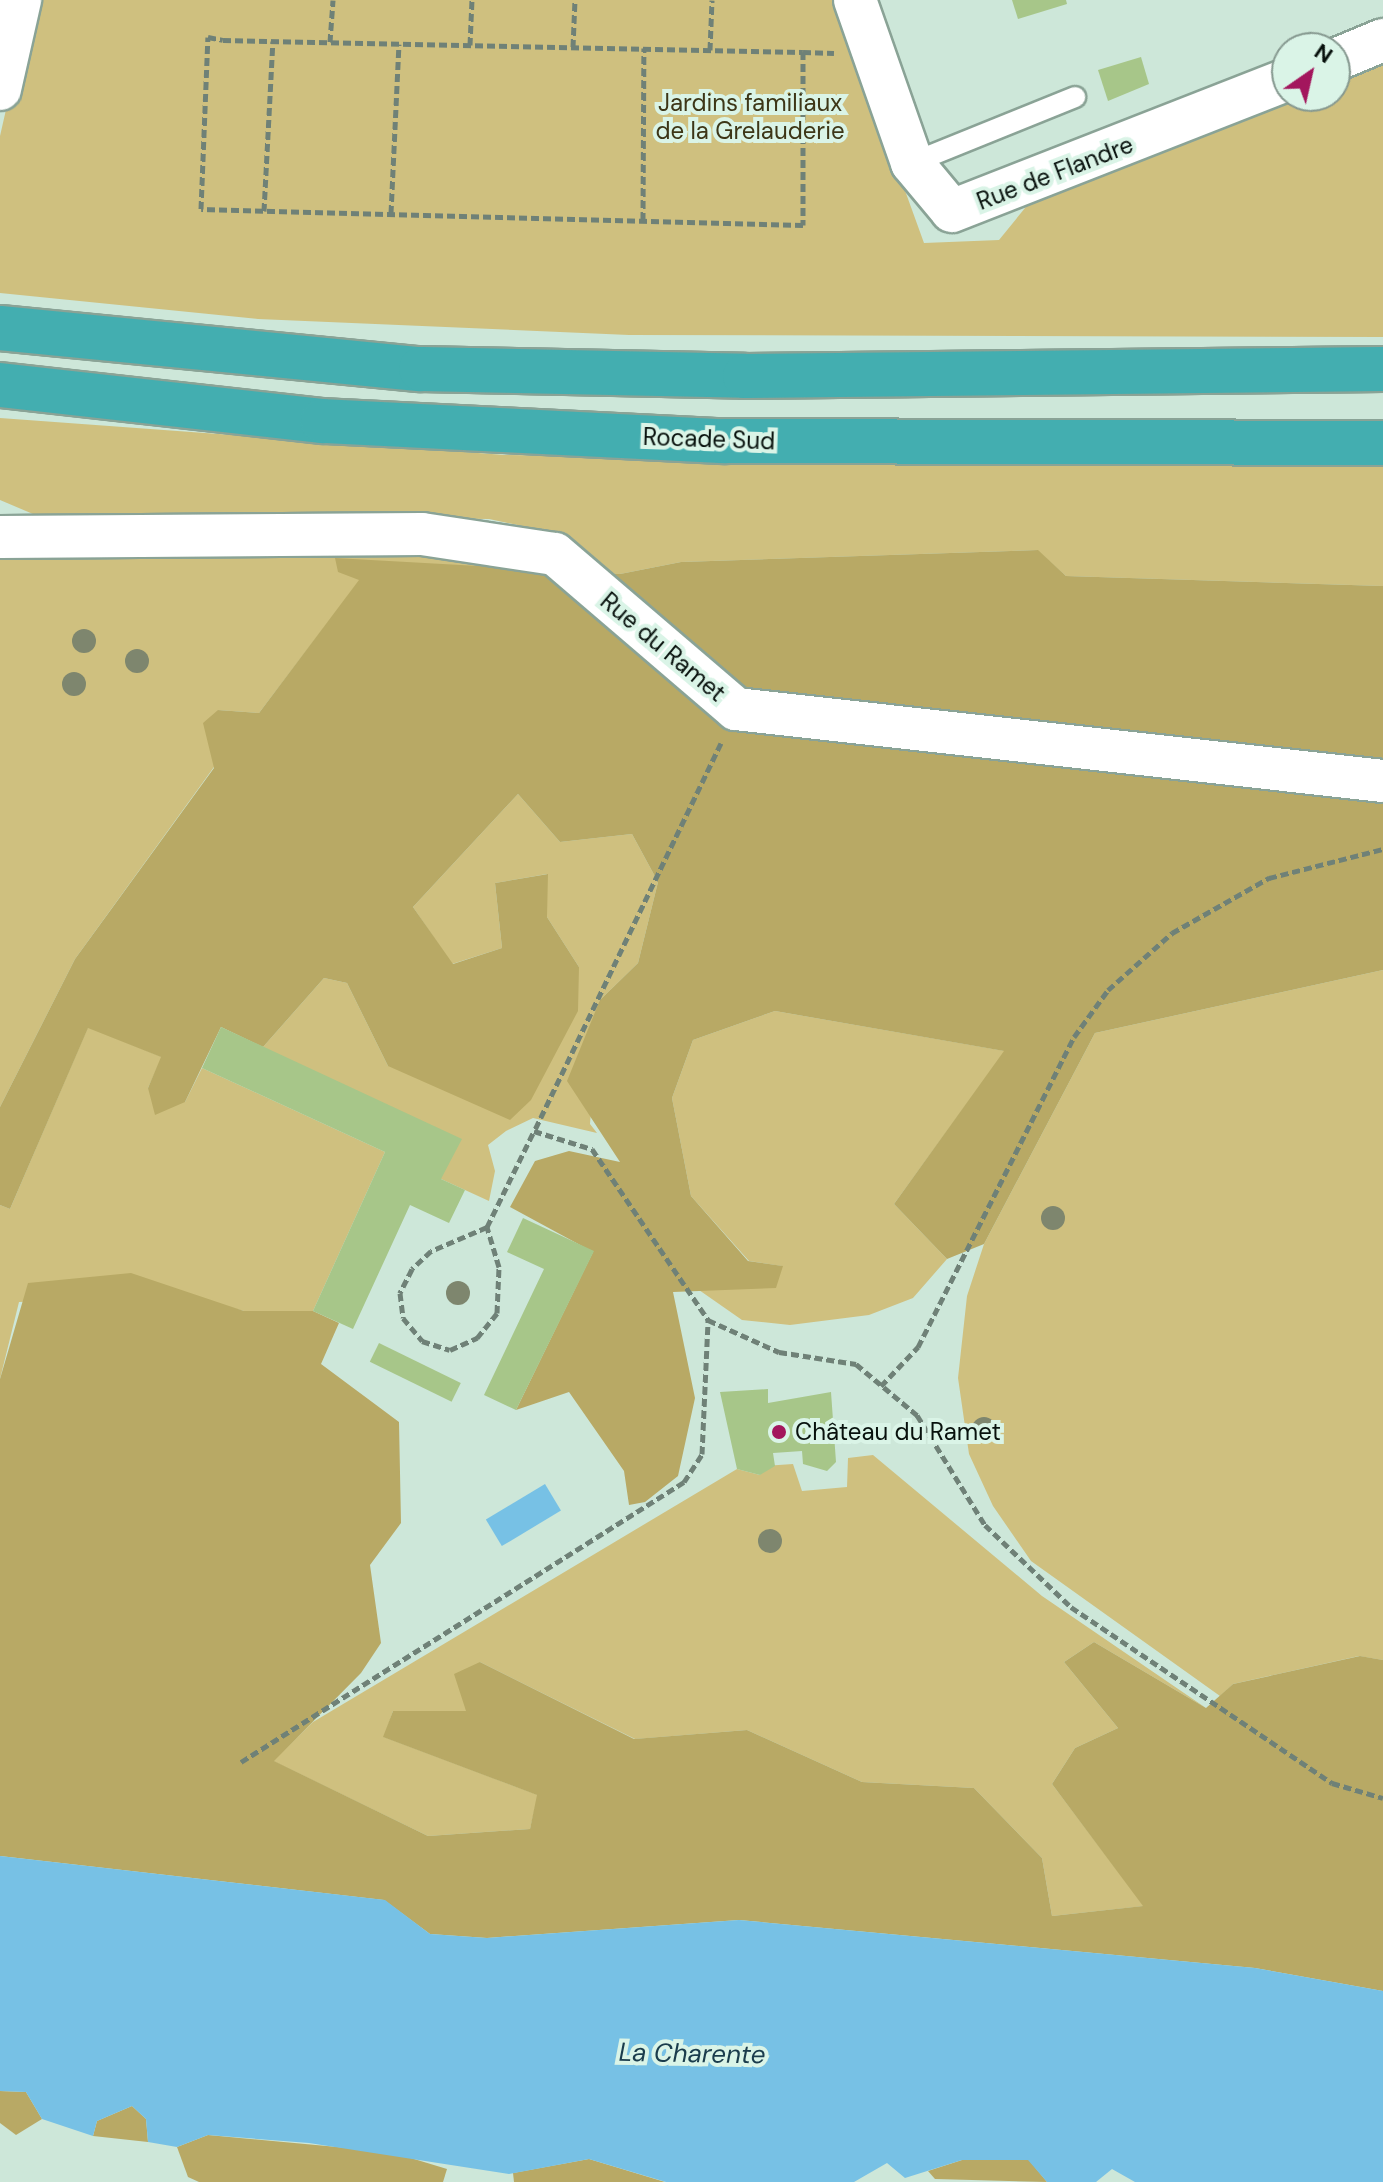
<!DOCTYPE html>
<html>
<head>
<meta charset="utf-8">
<style>
  body { margin:0 }
  #map { position:relative; width:1383px; height:2182px; overflow:hidden; background:#cde7d9; font-family:"DM Sans",sans-serif }
  div>[style] { position:absolute }
  [style*='--x'] { left:calc(var(--x)*1px); top:calc(var(--y)*1px); width:calc(var(--w)*1px); rotate:calc(var(--a)*1deg) }
  .green>* { inset:0; background:#cfc07f }
  .forest>* { inset:0; background:#b8a965 }
  .water>* { inset:0; background:#77c1e5; transform-origin:0 0 }
  .building>* { inset:0; background:#a7c689; transform-origin:0 0 }
  .path>* { height:5px; margin-top:-2.5px; transform-origin:0; background:repeating-linear-gradient(90deg,#6f8177 0 8px,transparent 0 12px) }
  .roads { filter:drop-shadow(2px 0 #8aa396) drop-shadow(-2px 0 #8aa396) drop-shadow(0 2px #8aa396) drop-shadow(0 -2px #8aa396) }
  .lane>* { height:20px; margin:-10px; padding:0 10px; transform-origin:10px; border-radius:10px; background:#fff }
  .street>* { height:42px; margin:-21px; padding:0 21px; transform-origin:21px; border-radius:21px; background:#fff }
  .highway>* { height:44px; margin:-22px; padding:0 22px; transform-origin:22px; border-radius:22px; background:#43aeb0 }
  .trees>* { width:24px; height:24px; margin:-12px; border-radius:50%; background:#7e866e }
  .dots>* { width:22px; height:22px; translate:-50% -50%; box-sizing:border-box; border:4px solid #daf4e7; border-radius:50% }
  span { translate:-50% -50%; white-space:nowrap; text-align:center; line-height:1.15; -webkit-text-stroke:8px #daf4e7; paint-order:stroke }
  .park-label { font-size:24px; color:#3d3617 }
  .street-label { font-size:24px; color:#08110d }
  .poi-label { font-size:24px; color:#08110d }
  .left { translate:0 -50%; text-align:left }
  .water-label { font-size:26px; color:#1a3c4c; font-style:italic }
  .north { position:absolute; left:1271px; top:32px; width:80px; height:80px; box-sizing:border-box; background:#daf4e7; border:2px solid #869990; border-radius:50%; rotate:34deg; font-size:22px; font-weight:700; line-height:32px; text-align:center; color:#08110d }
  .north::after { content:''; display:block; margin:auto; width:28px; height:36px; background:#a3165d; clip-path:polygon(50% 0,100% 100%,50% 72%,0 100%) }
</style>
</head>
<body>
<div id="map">
  <div class="green">
    <i style="clip-path:polygon(31px 0,836px 0,924px 243px,999px 240px,1034px 197px,1287px 96px,1335px 96px,1335px 72px,1383px 52px,1383px 337px,629px 335px,258px 319px,0 293px,0 136px)"></i>
    <i style="clip-path:polygon(0 418px,505px 455px,1383px 466px,1383px 586px,1066px 576px,1037px 550px,681px 562px,620px 574px,598px 573px,532px 528px,489px 519px,33px 514px,0 500px)"></i>
    <i style="clip-path:polygon(332px 542px,543px 570px,360px 580px,259px 713px,218px 710px,214px 767px,75px 959px,0 1107px,0 549px)"></i>
    <i style="clip-path:polygon(518px 794px,560px 842px,632px 834px,658px 882px,638px 963px,600px 1000px,590px 1124px,597px 1133px,533px 1118px,506px 1131px,488px 1145px,495px 1171px,489px 1201px,441px 1179px,263px 1047px,324px 978px,347px 983px,388px 1066px,579px 967px,547px 917px,547px 874px,495px 883px,502px 948px,452px 964px,413px 907px)"></i>
    <i style="clip-path:polygon(1383px 970px,1383px 1660px,1359px 1656px,1233px 1684px,1220px 1696px,1031px 1561px,993px 1506px,969px 1454px,958px 1378px,967px 1296px,984px 1244px,1095px 1033px)"></i>
    <i style="clip-path:polygon(775px 1011px,1005px 1051px,894px 1204px,947px 1259px,913px 1298px,869px 1315px,790px 1325px,742px 1320px,699px 1290px,782px 1266px,749px 1261px,691px 1196px,672px 1098px,693px 1040px)"></i>
    <i style="clip-path:polygon(88px 1027px,162px 1057px,148px 1088px,185px 1102px,202px 1068px,385px 1152px,313px 1311px,244px 1311px,186px 1296px,19px 1302px,0 1379px,0 1205px,10px 1209px)"></i>
    <i style="clip-path:polygon(873px 1455px,1042px 1596px,1206px 1708px,1094px 1642px,1064px 1662px,1118px 1728px,1075px 1748px,1052px 1784px,1144px 1906px,1052px 1916px,1042px 1858px,974px 1788px,862px 1782px,747px 1730px,635px 1739px,480px 1662px,466px 1711px,393px 1711px,384px 1737px,538px 1795px,530px 1829px,428px 1836px,273px 1761px,313px 1722px,737px 1469px,760px 1475px,764px 1466px,793px 1464px,802px 1491px,847px 1487px,848px 1458px)"></i>
  </div>
  <div class="forest">
    <i style="clip-path:polygon(1038px 550px,1066px 576px,1383px 586px,1383px 970px,1095px 1033px,984px 1244px,947px 1259px,894px 1204px,1004px 1051px,775px 1011px,693px 1040px,672px 1098px,691px 1196px,748px 1261px,783px 1266px,776px 1288px,673px 1292px,695px 1398px,678px 1476px,645px 1502px,629px 1505px,624px 1471px,569px 1392px,516px 1410px,593px 1252px,510px 1207px,535px 1161px,569px 1151px,620px 1162px,567px 1081px,600px 1000px,638px 963px,658px 882px,632px 834px,560px 842px,518px 794px,413px 907px,453px 964px,502px 948px,495px 883px,548px 874px,547px 917px,579px 967px,578px 1011px,531px 1100px,510px 1120px,388px 1066px,347px 983px,324px 978px,263px 1047px,221px 1027px,185px 1102px,155px 1115px,148px 1088px,161px 1057px,88px 1028px,10px 1209px,0 1205px,0 1107px,75px 959px,214px 768px,203px 723px,218px 710px,259px 713px,359px 580px,338px 572px,335px 558px,620px 574px,681px 562px)"></i>
    <i style="clip-path:polygon(131px 1273px,244px 1311px,313px 1311px,339px 1323px,321px 1364px,399px 1422px,401px 1523px,370px 1565px,381px 1643px,361px 1673px,274px 1761px,428px 1836px,530px 1829px,537px 1795px,383px 1737px,393px 1711px,466px 1711px,454px 1674px,480px 1662px,634px 1739px,747px 1730px,862px 1782px,974px 1788px,1042px 1858px,1052px 1916px,1143px 1906px,1052px 1784px,1075px 1748px,1118px 1728px,1064px 1662px,1094px 1642px,1206px 1708px,1233px 1684px,1360px 1656px,1383px 1660px,1383px 1991px,1255px 1968px,739px 1920px,487px 1938px,430px 1934px,384px 1900px,0 1856px,0 1379px,28px 1283px)"></i>
    <i style="clip-path:polygon(0 2091px,26px 2092px,42px 2119px,16px 2135px,0 2123px)"></i>
    <i style="clip-path:polygon(132px 2106px,146px 2119px,148px 2142px,93px 2136px,97px 2121px)"></i>
    <i style="clip-path:polygon(208px 2135px,391px 2152px,447px 2169px,443px 2182px,199px 2182px,188px 2177px,177px 2147px)"></i>
    <i style="clip-path:polygon(589px 2159px,665px 2182px,514px 2182px,513px 2173px)"></i>
    <i style="clip-path:polygon(962px 2160px,1029px 2160px,1047px 2182px,935px 2179px,928px 2171px)"></i>
  </div>
  <div class="water">
    <i style="left:545px;top:1484px;width:31px;height:69px;rotate:59deg"></i>
    <i style="clip-path:polygon(0 1856px,385px 1900px,430px 1934px,487px 1938px,739px 1920px,1255px 1968px,1383px 1991px,1383px 2182px,1135px 2182px,1112px 2169px,1096px 2182px,1047px 2182px,1028px 2160px,962px 2160px,905px 2178px,887px 2163px,854px 2182px,666px 2182px,589px 2159px,509px 2174px,309px 2143px,208px 2135px,177px 2147px,148px 2142px,146px 2119px,132px 2106px,97px 2121px,93px 2136px,42px 2119px,26px 2092px,0 2091px)"></i>
  </div>
  <div class="building">
    <i style="clip-path:polygon(1012px 0,1066px 0,1067px 4px,1018px 19px)"></i>
    <i style="clip-path:polygon(1141px 57px,1149px 84px,1108px 101px,1098px 70px)"></i>
    <i style="clip-path:polygon(221px 1027px,462px 1139px,441px 1179px,465px 1190px,449px 1223px,410px 1205px,353px 1329px,313px 1311px,385px 1152px,202px 1068px)"></i>
    <i style="clip-path:polygon(523px 1218px,594px 1251px,516px 1410px,484px 1395px,544px 1269px,507px 1252px)"></i>
    <i style="left:379px;top:1343px;width:91px;height:21px;rotate:26deg"></i>
    <i style="clip-path:polygon(768px 1389px,768px 1403px,831px 1392px,836px 1462px,827px 1471px,803px 1464px,802px 1451px,773px 1453px,775px 1466px,760px 1475px,737px 1469px,720px 1392px)"></i>
  </div>
  <div class="path">
    <i style="--x:330;--y:42;--w:42;--a:-85.9"></i>
    <i style="--x:470;--y:45;--w:45;--a:-87.5"></i>
    <i style="--x:573;--y:47;--w:47;--a:-87.6"></i>
    <i style="--x:710;--y:50;--w:50;--a:-87.7"></i>
    <i style="--x:803;--y:52;--w:173;--a:90"></i>
    <i style="--x:803;--y:225;--w:602;--a:-178.48"></i>
    <i style="--x:201;--y:209;--w:172;--a:-87.7"></i>
    <i style="--x:208;--y:37;--w:15;--a:11"></i>
    <i style="--x:223;--y:40;--w:580;--a:1.19"></i>
    <i style="--x:803;--y:52;--w:31;--a:2"></i>
    <i style="--x:264;--y:211;--w:170;--a:-87"></i>
    <i style="--x:391;--y:213;--w:169;--a:-87.3"></i>
    <i style="--x:643;--y:220;--w:172;--a:-89.7"></i>
    <i style="--x:721;--y:743;--w:431;--a:115.7"></i>
    <i style="--x:534;--y:1131;--w:61;--a:17.2"></i>
    <i style="--x:592;--y:1149;--w:207;--a:55.8"></i>
    <i style="--x:708;--y:1320;--w:78;--a:24.3"></i>
    <i style="--x:779;--y:1352;--w:78;--a:8.9"></i>
    <i style="--x:856;--y:1364;--w:80;--a:39.9"></i>
    <i style="--x:917;--y:1415;--w:129;--a:58.3"></i>
    <i style="--x:985;--y:1525;--w:119;--a:43.6"></i>
    <i style="--x:1071;--y:1607;--w:315;--a:34"></i>
    <i style="--x:1332;--y:1783;--w:53;--a:16.4"></i>
    <i style="--x:487;--y:1227;--w:61;--a:156.8"></i>
    <i style="--x:431;--y:1251;--w:26;--a:137"></i>
    <i style="--x:412;--y:1269;--w:27;--a:117"></i>
    <i style="--x:400;--y:1293;--w:25;--a:83"></i>
    <i style="--x:403;--y:1318;--w:30;--a:50"></i>
    <i style="--x:422;--y:1341;--w:29;--a:18"></i>
    <i style="--x:450;--y:1350;--w:30;--a:-24"></i>
    <i style="--x:477;--y:1338;--w:32;--a:-51"></i>
    <i style="--x:497;--y:1313;--w:46;--a:-87.5"></i>
    <i style="--x:499;--y:1267;--w:42;--a:-106.7"></i>
    <i style="--x:487;--y:1227;--w:107;--a:-63.9"></i>
    <i style="--x:881;--y:1386;--w:54;--a:-46.5"></i>
    <i style="--x:918;--y:1347;--w:347;--a:-63.3"></i>
    <i style="--x:1074;--y:1037;--w:58;--a:-54.1"></i>
    <i style="--x:1108;--y:990;--w:86;--a:-41.7"></i>
    <i style="--x:1172;--y:933;--w:112;--a:-29.6"></i>
    <i style="--x:1269;--y:878;--w:118;--a:-14.3"></i>
    <i style="--x:241;--y:1762;--w:524;--a:-32.3"></i>
    <i style="--x:684;--y:1482;--w:33;--a:-57"></i>
    <i style="--x:702;--y:1454;--w:134;--a:-87.4"></i>
  </div>
  <div class="roads">
    <div class="lane">
      <i style="--x:912;--y:163;--w:176;--a:-22"></i>
    </div>
    <div class="street">
      <i style="--x:855;--y:0;--w:173;--a:70.7"></i>
      <i style="--x:912;--y:163;--w:62;--a:50.2"></i>
      <i style="--x:952;--y:211;--w:360;--a:-21.4"></i>
      <i style="--x:1335;--y:60;--w:52;--a:-22.6"></i>
      <i style="--x:0;--y:89;--w:91;--a:-77.3"></i>
      <i style="--x:0;--y:537;--w:422;--a:-0.4"></i>
      <i style="--x:422;--y:534;--w:134;--a:8.6"></i>
      <i style="--x:555;--y:554;--w:238;--a:40.6"></i>
      <i style="--x:736;--y:709;--w:651;--a:6.35"></i>
    </div>
    <div class="highway">
      <i style="--x:0;--y:328;--w:423;--a:5.6"></i>
      <i style="--x:421;--y:369;--w:324;--a:1.2"></i>
      <i style="--x:745;--y:376;--w:638;--a:-0.63"></i>
      <i style="--x:0;--y:385;--w:325;--a:6.4"></i>
      <i style="--x:323;--y:421;--w:401;--a:2.9"></i>
      <i style="--x:724;--y:441;--w:659;--a:0.17"></i>
    </div>
  </div>
  <div class="trees">
    <i style="left:84px;top:641px"></i>
    <i style="left:137px;top:661px"></i>
    <i style="left:74px;top:684px"></i>
    <i style="left:1053px;top:1218px"></i>
    <i style="left:458px;top:1293px"></i>
    <i style="left:984px;top:1429px"></i>
    <i style="left:770px;top:1541px"></i>
  </div>
  <div class="dots">
    <i style="left:779px;top:1432px;background:#a3165d"></i>
  </div>
  <div class="park-label">
    <span style="left:750px;top:117px">Jardins familiaux<br>de la Grelauderie</span>
  </div>
  <div class="street-label">
    <span style="left:1055px;top:173px;rotate:-21deg">Rue de Flandre</span>
    <span style="left:709px;top:439px;rotate:2deg">Rocade Sud</span>
    <span style="left:663px;top:647px;rotate:40deg">Rue du Ramet</span>
  </div>
  <div class="poi-label">
    <span class="left" style="left:795px;top:1432px">Château du Ramet</span>
  </div>
  <div class="water-label">
    <span style="left:692px;top:2054px;rotate:1deg">La Charente</span>
  </div>
  <div class="north">N</div>
</div>
</body>
</html>
